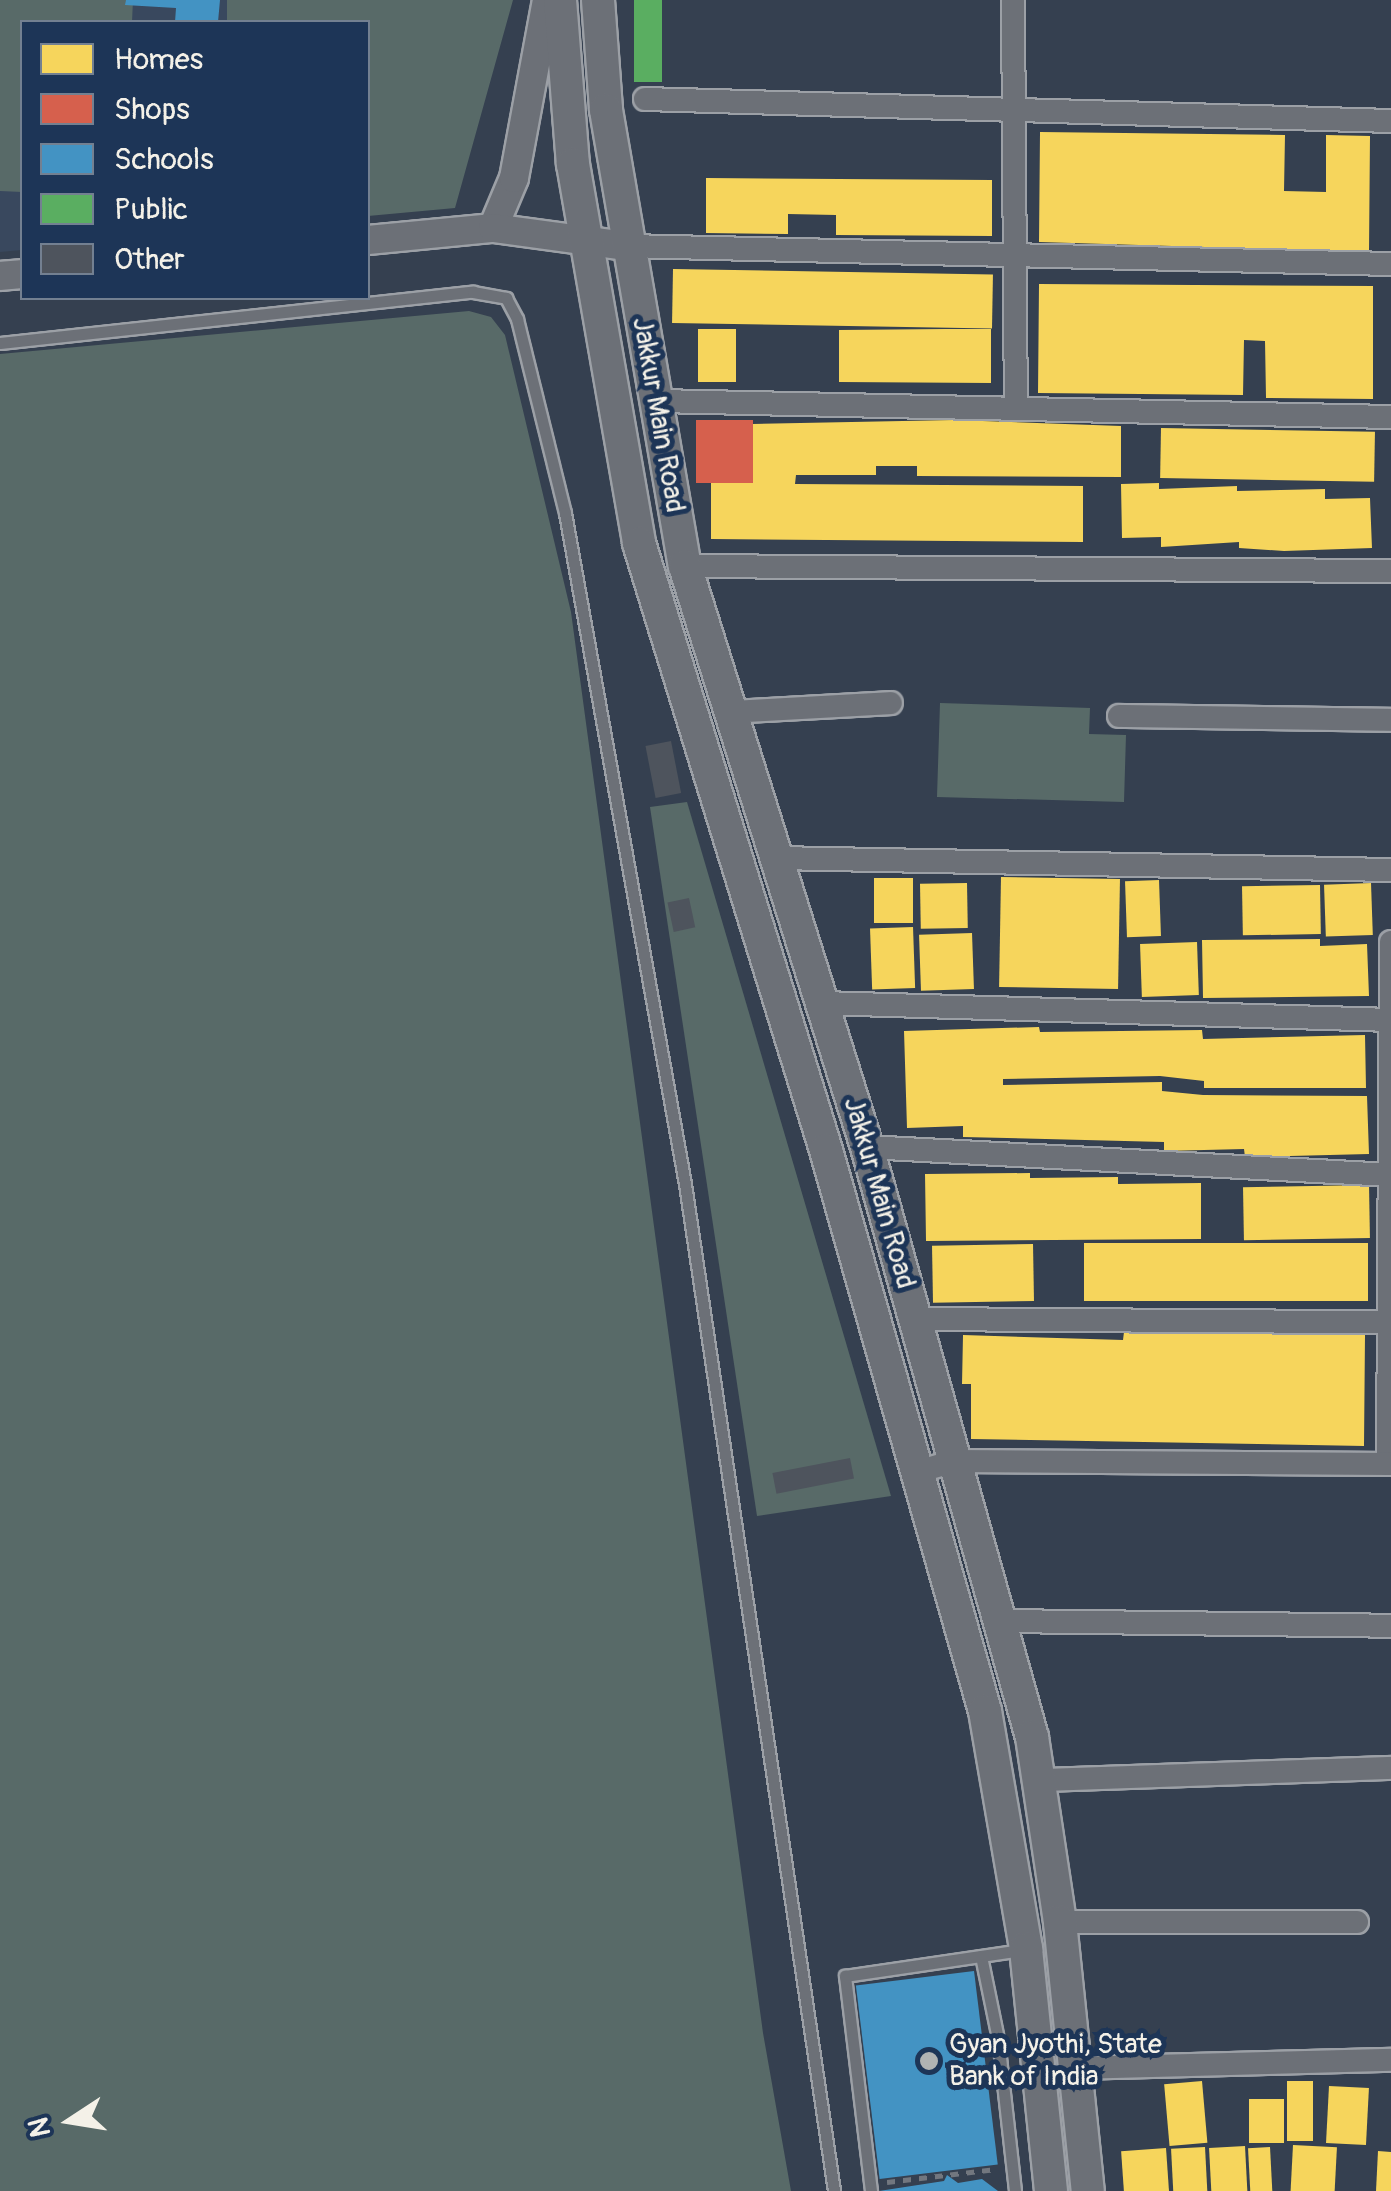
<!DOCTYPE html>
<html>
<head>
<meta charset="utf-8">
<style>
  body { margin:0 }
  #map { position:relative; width:1391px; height:2191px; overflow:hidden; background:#354050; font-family:Pangolin,sans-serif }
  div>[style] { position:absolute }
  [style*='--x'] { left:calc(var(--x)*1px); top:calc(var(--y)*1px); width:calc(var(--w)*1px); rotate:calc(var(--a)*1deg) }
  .built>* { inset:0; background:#39485e }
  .green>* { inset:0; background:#586a68 }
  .homes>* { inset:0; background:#f6d55c; transform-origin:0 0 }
  .shops>* { inset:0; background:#d6604d; transform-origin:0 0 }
  .schools>* { inset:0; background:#4393c3; transform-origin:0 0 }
  .public>* { inset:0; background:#5aae61; transform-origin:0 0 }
  .building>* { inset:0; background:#4e545d; transform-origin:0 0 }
  .path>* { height:5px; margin-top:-2.5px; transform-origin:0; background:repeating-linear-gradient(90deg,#72777f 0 8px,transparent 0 16px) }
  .roads { filter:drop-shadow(2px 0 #9ca0a6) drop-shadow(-2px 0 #9ca0a6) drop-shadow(0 2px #9ca0a6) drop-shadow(0 -2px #9ca0a6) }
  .service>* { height:11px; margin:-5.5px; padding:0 5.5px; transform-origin:5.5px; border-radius:5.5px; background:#6c7077 }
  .minor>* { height:22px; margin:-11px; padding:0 11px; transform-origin:11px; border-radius:11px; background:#6c7077 }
  .tertiary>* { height:28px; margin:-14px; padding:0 14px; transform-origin:14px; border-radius:14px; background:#6c7077 }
  .secondary>* { height:32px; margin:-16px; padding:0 16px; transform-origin:16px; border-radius:16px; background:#6c7077 }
  .dots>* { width:28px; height:28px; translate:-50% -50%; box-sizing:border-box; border:5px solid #1d3557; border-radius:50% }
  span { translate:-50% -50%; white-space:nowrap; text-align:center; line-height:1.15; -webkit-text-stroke:10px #1d3557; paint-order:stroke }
  .street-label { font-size:28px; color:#f4f1e8 }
  .poi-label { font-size:28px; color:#f4f1e8 }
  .left { translate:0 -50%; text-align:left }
  .legend { position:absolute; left:20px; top:20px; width:350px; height:280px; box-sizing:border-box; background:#1d3557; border:2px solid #738091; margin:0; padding:12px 18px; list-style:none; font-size:30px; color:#f4f1e8 }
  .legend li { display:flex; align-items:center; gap:20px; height:50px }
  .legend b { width:50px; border:2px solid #738091 }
  .north { position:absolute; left:20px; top:2071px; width:100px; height:100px; -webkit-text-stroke:8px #1d3557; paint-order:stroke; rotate:258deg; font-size:28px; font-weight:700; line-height:40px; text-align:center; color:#f4f1e8 }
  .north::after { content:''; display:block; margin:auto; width:35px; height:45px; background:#f4f1e8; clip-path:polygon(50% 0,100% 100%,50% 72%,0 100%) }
</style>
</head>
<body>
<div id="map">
  <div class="built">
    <i style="clip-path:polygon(0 0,227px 0,227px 22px,22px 22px,22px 250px,0 252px)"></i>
  </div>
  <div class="green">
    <i style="clip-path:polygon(0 0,133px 0,132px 22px,22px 22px,22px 192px,0 191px)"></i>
    <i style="clip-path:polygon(227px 0,513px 0,455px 208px,368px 216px,368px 22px,227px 22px)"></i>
    <i style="clip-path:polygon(469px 311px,491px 317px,505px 335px,571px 612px,763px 2033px,791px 2191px,0 2191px,0 354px)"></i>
    <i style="clip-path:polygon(940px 703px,1090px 708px,1089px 734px,1126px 735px,1124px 802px,937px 797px)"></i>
    <i style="clip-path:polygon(687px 802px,891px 1496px,757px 1516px,650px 807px)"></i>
  </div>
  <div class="homes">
    <i style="clip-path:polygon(1040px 132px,1285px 135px,1284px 191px,1326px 192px,1326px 135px,1370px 136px,1369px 252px,1039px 242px)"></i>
    <i style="clip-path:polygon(706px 178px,992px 180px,992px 236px,836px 235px,836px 215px,788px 214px,788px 234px,706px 233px)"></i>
    <i style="left:673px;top:269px;width:320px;height:54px;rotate:1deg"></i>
    <i style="clip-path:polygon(1039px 284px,1373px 286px,1373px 399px,1266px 398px,1265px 341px,1244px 340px,1243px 395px,1038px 393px)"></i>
    <i style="left:698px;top:329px;width:38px;height:53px"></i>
    <i style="clip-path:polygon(945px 329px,991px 329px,991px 383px,839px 382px,839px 330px)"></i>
    <i style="clip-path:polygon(954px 420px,1121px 426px,1121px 477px,917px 476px,917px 466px,876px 466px,876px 475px,796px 475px,795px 484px,1083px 486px,1083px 542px,711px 539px,711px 482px,753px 483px,753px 424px)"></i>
    <i style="left:1161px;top:428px;width:214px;height:50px;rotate:1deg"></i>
    <i style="clip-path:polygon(1159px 483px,1159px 489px,1237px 486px,1237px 491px,1325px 489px,1325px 499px,1370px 498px,1372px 548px,1284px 551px,1239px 548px,1239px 542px,1161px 547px,1161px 537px,1122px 538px,1121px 484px)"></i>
    <i style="left:1001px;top:877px;width:119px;height:110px;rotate:1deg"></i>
    <i style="left:874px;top:878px;width:39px;height:45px"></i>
    <i style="left:1159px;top:880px;width:56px;height:34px;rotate:88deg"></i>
    <i style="left:967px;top:883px;width:45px;height:47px;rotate:89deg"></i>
    <i style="left:1371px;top:883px;width:52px;height:47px;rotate:88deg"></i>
    <i style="left:1320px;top:885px;width:49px;height:78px;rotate:89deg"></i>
    <i style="left:913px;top:927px;width:61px;height:43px;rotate:88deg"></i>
    <i style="left:972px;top:933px;width:56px;height:53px;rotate:88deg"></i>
    <i style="clip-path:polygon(1320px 939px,1320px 946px,1367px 944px,1369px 996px,1203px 998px,1202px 940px)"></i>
    <i style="left:1197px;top:942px;width:53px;height:57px;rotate:88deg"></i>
    <i style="clip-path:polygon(1039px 1027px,1040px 1032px,1202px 1030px,1203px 1039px,1365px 1035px,1366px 1088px,1204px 1088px,1204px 1081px,1160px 1076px,1003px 1079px,1003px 1085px,1162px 1082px,1162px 1091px,1203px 1095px,1367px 1096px,1369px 1154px,1245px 1157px,1244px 1149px,1164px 1151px,1164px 1142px,963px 1137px,963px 1126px,907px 1128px,904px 1031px)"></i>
    <i style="clip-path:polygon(1030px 1173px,1030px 1178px,1118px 1177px,1118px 1184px,1201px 1183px,1201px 1239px,926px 1241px,925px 1174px)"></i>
    <i style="left:1369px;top:1185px;width:53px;height:126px;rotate:89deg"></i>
    <i style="left:1084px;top:1243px;width:284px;height:58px"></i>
    <i style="left:1033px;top:1244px;width:57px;height:101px;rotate:89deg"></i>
    <i style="clip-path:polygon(1124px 1332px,1365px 1335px,1364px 1446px,971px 1439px,971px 1384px,962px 1384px,963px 1335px,1123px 1340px)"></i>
    <i style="left:1202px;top:2081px;width:62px;height:38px;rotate:85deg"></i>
    <i style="left:1287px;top:2081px;width:26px;height:60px"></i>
    <i style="left:1329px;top:2086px;width:40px;height:57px;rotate:3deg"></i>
    <i style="left:1249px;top:2099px;width:35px;height:44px"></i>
    <i style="left:1293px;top:2145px;width:44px;height:46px;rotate:3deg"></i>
    <i style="left:1245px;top:2146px;width:45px;height:36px;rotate:87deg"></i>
    <i style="left:1205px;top:2147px;width:44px;height:34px;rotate:87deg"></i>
    <i style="left:1270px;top:2147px;width:44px;height:22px;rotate:87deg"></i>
    <i style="left:1166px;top:2148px;width:43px;height:45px;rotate:86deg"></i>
    <i style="clip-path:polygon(1378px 2151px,1391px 2152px,1391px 2191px,1376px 2191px)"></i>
  </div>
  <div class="shops">
    <i style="left:696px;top:420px;width:57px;height:63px"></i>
  </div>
  <div class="schools">
    <i style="clip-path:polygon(126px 0,220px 0,218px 22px,175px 22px,176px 8px,125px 5px)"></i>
    <i style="left:974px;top:1971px;width:195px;height:119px;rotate:83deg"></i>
    <i style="clip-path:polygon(947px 2175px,958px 2183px,982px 2179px,998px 2191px,879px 2191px,944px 2181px)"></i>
  </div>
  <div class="public">
    <i style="left:634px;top:0;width:28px;height:82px"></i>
  </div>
  <div class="building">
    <i style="left:671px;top:741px;width:53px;height:26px;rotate:79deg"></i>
    <i style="left:689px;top:898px;width:30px;height:22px;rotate:78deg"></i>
    <i style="left:850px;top:1458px;width:21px;height:79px;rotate:79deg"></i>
  </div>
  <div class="path">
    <i style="--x:887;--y:2182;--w:110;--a:-6.8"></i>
  </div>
  <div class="roads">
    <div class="service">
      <i style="--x:0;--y:343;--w:476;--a:-6.2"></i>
      <i style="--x:473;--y:292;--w:34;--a:10"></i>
      <i style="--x:506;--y:298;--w:24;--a:62"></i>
      <i style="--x:517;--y:319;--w:200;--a:76.1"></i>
      <i style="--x:565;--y:513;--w:682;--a:79.86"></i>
      <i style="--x:685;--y:1184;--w:1018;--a:81.58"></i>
      <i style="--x:981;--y:1956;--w:85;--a:78.4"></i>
      <i style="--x:998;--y:2039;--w:153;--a:83.6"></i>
      <i style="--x:871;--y:2191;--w:217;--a:-96.9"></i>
      <i style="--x:845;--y:1976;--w:178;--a:-8.4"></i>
    </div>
    <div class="minor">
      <i style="--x:1013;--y:0;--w:408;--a:89.6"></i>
      <i style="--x:645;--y:99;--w:746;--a:1.69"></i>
      <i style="--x:627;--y:246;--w:764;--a:1.35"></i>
      <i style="--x:657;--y:401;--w:734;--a:1.25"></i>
      <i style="--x:685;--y:566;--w:706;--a:0.41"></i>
      <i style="--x:730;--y:712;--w:161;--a:-3.2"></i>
      <i style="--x:1119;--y:716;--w:272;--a:0.8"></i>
      <i style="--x:776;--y:858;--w:615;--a:1.12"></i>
      <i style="--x:822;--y:1003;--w:569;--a:1.71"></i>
      <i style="--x:867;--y:1147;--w:525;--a:3.06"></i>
      <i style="--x:915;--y:1319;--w:476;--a:0.4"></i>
      <i style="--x:1388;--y:1464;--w:522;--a:-89.67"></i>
      <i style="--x:920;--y:1471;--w:36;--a:-16"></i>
      <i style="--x:955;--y:1461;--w:436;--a:0.4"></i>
      <i style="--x:1001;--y:1621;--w:390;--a:0.7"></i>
      <i style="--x:1041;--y:1780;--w:350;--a:-2"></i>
      <i style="--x:1060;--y:1922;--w:297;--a:0"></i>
      <i style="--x:1077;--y:2068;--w:314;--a:-1.5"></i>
    </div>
    <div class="tertiary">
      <i style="--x:493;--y:228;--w:54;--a:-67.2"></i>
      <i style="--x:514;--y:178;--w:181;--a:-79.5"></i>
      <i style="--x:368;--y:240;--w:126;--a:-5.5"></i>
      <i style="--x:493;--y:228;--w:135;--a:7.7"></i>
      <i style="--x:0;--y:276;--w:22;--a:-5"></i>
    </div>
    <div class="secondary">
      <i style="--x:560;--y:0;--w:165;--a:85.5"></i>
      <i style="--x:573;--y:164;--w:385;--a:80.1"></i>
      <i style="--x:639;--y:543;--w:635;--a:72.88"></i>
      <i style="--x:826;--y:1150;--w:583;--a:74.18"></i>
      <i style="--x:985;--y:1711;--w:242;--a:80.2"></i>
      <i style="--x:1026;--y:1949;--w:243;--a:84.1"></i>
      <i style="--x:598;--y:0;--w:110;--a:85.8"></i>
      <i style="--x:606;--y:110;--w:463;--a:80.2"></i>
      <i style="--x:685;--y:566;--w:609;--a:72.61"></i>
      <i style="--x:867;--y:1147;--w:613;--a:74.38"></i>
      <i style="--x:1032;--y:1737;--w:187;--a:81.4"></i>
      <i style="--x:1060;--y:1922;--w:270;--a:84.1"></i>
    </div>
  </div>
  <div class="dots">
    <i style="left:929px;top:2061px;background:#b1b3b3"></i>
  </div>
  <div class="street-label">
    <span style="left:658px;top:415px;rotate:80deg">Jakkur Main Road</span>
    <span style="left:879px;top:1193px;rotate:74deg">Jakkur Main Road</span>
  </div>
  <div class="poi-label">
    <span class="left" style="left:949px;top:2061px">Gyan Jyothi, State<br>Bank of India</span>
  </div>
  <ul class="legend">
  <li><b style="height:28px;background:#f6d55c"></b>Homes</li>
  <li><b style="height:28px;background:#d6604d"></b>Shops</li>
  <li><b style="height:28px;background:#4393c3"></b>Schools</li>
  <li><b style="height:28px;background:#5aae61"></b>Public</li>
  <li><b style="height:28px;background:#4e545d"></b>Other</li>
  </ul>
  <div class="north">N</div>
</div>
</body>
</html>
